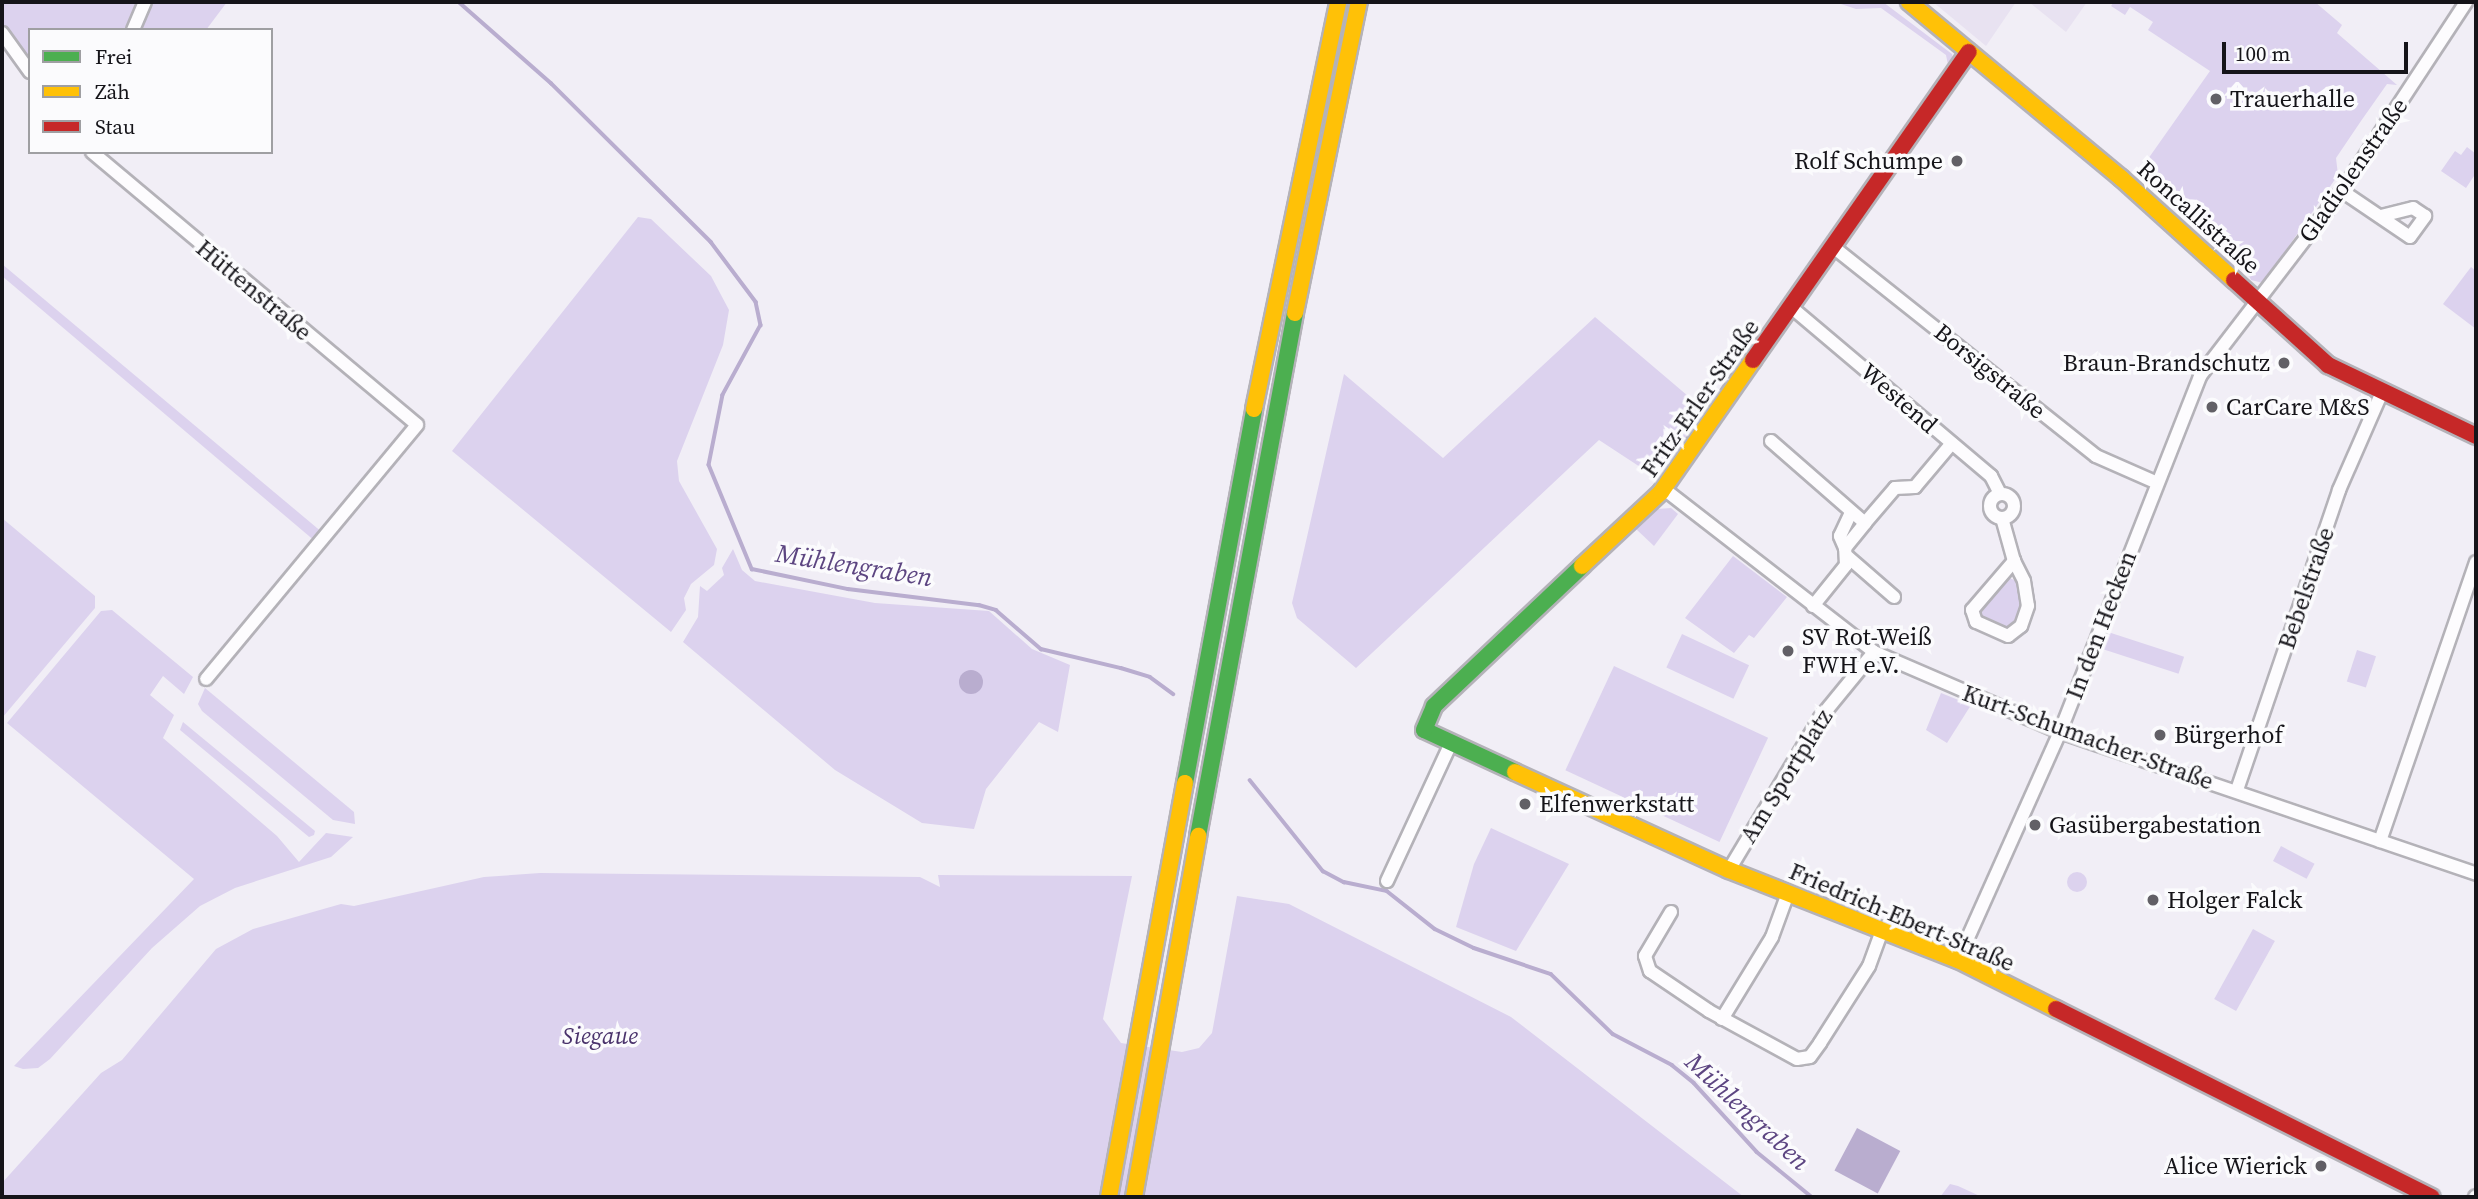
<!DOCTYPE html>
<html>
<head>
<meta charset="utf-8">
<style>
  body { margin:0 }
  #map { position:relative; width:2478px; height:1199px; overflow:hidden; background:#f1eef6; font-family:"Source Serif 4",serif }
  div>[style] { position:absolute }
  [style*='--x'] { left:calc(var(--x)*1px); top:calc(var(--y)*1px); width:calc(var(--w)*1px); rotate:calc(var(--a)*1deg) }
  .built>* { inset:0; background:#e8e2f1 }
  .green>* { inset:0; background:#dcd2ee; transform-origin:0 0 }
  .round { border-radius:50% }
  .water>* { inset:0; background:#b9adcf; transform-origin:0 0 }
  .stream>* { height:3.5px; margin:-1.75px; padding:0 1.75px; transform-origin:1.75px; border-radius:1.75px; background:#b9adcf }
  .roads { filter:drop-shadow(2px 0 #b4b2b8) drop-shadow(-2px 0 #b4b2b8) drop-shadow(0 2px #b4b2b8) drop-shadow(0 -2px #b4b2b8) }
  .street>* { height:12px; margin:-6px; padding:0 6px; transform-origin:6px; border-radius:6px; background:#fdfcfe }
  .street>.ring { margin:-6px; padding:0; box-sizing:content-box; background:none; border:12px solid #fdfcfe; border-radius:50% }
  .fast>* { height:16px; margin:-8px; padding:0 8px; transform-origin:8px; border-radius:8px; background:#4caf50 }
  .slow>* { height:16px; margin:-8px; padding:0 8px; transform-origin:8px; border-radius:8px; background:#ffc107 }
  .jam>* { height:16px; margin:-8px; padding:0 8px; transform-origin:8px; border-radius:8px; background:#c62828 }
  .dots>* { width:19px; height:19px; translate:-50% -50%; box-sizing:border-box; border:4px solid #fbfbfd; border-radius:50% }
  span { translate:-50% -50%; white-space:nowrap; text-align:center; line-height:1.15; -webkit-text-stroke:7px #fbfbfd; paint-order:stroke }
  .poi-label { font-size:24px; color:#151419 }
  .left { translate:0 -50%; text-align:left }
  .right { translate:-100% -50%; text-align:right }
  .street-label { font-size:24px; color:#151419 }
  .park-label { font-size:24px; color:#49326b; font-style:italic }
  .water-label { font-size:26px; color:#5c4581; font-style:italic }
  .frame { position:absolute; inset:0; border:4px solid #151419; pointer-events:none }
  .legend { position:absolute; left:28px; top:28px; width:245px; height:126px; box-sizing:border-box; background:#fbfbfd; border:2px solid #9f9fa2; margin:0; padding:9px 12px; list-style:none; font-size:21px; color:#151419 }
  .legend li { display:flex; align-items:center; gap:14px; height:35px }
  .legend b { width:35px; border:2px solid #9f9fa2 }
  .scale { position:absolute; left:2222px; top:42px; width:186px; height:32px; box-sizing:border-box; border:4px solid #151419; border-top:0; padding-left:9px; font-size:21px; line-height:24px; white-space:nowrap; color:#151419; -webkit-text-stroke:5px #fbfbfd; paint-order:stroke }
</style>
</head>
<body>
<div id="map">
  <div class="built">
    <i style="clip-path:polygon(1933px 2px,2016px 2px,1986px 46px)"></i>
    <i style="clip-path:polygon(2029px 2px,2087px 2px,2066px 32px)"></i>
  </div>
  <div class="green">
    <i style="clip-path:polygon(2px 2px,227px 2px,206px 30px,30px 30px,30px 66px,2px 27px)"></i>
    <i style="clip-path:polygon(1835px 2px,1883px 2px,1952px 54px,1953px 59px,1948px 65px,1946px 55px,1881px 8px,1856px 9px)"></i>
    <i style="clip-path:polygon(2114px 2px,2315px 2px,2342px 25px,2337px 33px,2397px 85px,2387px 84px,2361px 121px,2336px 158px,2338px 175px,2263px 283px,2251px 280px,2248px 273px,2136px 176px,2210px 71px,2148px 30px,2153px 22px,2130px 7px,2125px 15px,2111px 6px)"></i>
    <i style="clip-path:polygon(2467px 147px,2476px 154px,2476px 173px,2466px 188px,2441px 171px,2455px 151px,2461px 155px)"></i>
    <i style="clip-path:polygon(638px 217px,651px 219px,711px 276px,729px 310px,723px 345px,677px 461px,679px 481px,717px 549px,714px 565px,691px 584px,684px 598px,686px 610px,671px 632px,452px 451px)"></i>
    <i style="clip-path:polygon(2px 264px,323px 533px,316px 542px,2px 276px)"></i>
    <i style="clip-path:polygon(2471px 267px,2476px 271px,2476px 329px,2443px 304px)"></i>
    <i style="clip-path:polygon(1595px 317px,1708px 413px,1660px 480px,1599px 440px,1356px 668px,1297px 618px,1292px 603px,1344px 374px,1443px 458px)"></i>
    <i style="clip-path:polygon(1671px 508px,1678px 514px,1654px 546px,1636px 529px,1657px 509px)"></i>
    <i style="clip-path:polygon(2px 518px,95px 596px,95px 608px,2px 718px)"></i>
    <i style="clip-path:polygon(733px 549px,742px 570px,755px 581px,875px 603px,989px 611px,1032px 649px,1070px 665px,1058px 732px,1039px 722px,986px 789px,974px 829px,922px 823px,835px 770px,683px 642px,698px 617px,700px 586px,707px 591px,724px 575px,722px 568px)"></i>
    <i style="clip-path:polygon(1733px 556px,1787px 597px,1754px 638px,1749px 635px,1734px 653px,1685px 618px)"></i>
    <i style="clip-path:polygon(2007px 577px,2019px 582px,2024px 603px,2015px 623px,2007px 628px,1983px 619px,1979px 610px)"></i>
    <i style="clip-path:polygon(112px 610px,193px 677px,184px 694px,163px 676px,150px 695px,174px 715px,163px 738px,277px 836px,299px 862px,326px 833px,353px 837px,331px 857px,235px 888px,200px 906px,152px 948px,50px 1059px,38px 1068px,23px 1069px,14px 1066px,194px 879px,7px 723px,101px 611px)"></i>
    <i style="left:2108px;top:632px;width:80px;height:18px;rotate:18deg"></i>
    <i style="left:1682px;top:634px;width:74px;height:37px;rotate:25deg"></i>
    <i style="left:2357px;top:650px;width:20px;height:33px;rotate:18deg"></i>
    <i style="left:1614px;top:666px;width:170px;height:115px;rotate:25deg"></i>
    <i style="clip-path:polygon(205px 688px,354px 812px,355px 824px,333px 820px,202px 711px,198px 704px)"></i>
    <i style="clip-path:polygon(1941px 693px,1971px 705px,1947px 743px,1926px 730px)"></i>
    <i style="clip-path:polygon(183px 722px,315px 831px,314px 835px,309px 837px,180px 730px)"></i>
    <i style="clip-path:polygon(1491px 828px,1569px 864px,1516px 951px,1456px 927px,1474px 864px)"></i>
    <i style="left:2281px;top:846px;width:38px;height:17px;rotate:28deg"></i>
    <i class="round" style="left:2067px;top:872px;width:20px;height:20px"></i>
    <i style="clip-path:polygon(540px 873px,920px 877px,940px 887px,938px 875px,1132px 876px,1103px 1019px,1121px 1043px,1182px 1052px,1199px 1048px,1212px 1033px,1237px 896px,1289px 904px,1511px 1017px,1744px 1197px,2px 1197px,2px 1183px,101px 1073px,122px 1060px,216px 949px,253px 929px,341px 904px,354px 906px,484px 877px)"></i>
    <i style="left:2253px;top:929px;width:25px;height:80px;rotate:29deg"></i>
    <i style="clip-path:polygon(1950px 1184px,1958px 1186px,1982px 1197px,1940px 1197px)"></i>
  </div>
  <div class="water">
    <i class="round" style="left:959px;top:670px;width:24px;height:24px"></i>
    <i style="left:1857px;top:1128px;width:49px;height:48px;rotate:28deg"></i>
  </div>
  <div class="stream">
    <i style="--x:459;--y:2;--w:123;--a:41.4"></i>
    <i style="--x:551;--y:83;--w:226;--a:44.8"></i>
    <i style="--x:711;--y:242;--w:75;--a:53.1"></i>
    <i style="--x:756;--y:302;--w:24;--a:78"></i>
    <i style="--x:761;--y:325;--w:80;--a:118.5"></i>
    <i style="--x:723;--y:395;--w:71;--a:101.3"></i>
    <i style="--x:709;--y:465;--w:113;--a:67.5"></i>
    <i style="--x:752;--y:569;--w:98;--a:11.8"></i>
    <i style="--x:848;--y:589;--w:132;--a:7"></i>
    <i style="--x:979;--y:605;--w:18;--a:16"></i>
    <i style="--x:996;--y:610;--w:60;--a:40.9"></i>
    <i style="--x:1041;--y:649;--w:82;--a:13.4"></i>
    <i style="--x:1121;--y:668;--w:30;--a:17"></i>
    <i style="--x:1150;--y:677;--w:29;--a:36"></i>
    <i style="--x:1250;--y:780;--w:117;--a:51.3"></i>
    <i style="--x:1323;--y:871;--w:24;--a:28"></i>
    <i style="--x:1344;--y:882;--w:44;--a:11.8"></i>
    <i style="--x:1387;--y:891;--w:61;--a:38.4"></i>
    <i style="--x:1435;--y:929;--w:43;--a:26"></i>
    <i style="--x:1474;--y:948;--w:81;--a:18.7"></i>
    <i style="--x:1551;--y:974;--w:86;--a:44.1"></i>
    <i style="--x:1613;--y:1034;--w:67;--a:27.7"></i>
    <i style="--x:1672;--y:1065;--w:28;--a:39"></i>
    <i style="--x:1694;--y:1083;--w:93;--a:47.6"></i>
    <i style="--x:1757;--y:1152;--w:71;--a:39.3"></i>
  </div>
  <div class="roads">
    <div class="street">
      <i style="--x:133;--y:30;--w:30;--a:-67"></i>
      <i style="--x:2;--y:33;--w:48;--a:54.3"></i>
      <i style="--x:92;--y:152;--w:424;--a:40"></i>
      <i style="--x:417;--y:425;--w:330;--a:129.7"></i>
      <i style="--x:2342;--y:191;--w:82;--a:34.1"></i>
      <i style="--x:2410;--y:237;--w:26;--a:-54"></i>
      <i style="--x:2425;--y:216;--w:14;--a:-146"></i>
      <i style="--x:2413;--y:208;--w:34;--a:166"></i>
      <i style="--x:1832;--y:246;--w:337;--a:38.5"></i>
      <i style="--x:2096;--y:456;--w:64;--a:23.8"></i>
      <i style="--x:1791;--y:307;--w:262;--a:40.2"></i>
      <i style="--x:1991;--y:476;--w:20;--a:63"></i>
      <i style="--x:1771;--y:441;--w:125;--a:41.1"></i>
      <i style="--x:1664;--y:489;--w:266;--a:37.8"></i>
      <i style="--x:1874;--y:652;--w:202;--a:23.3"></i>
      <i style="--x:2060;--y:732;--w:440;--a:18.8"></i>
      <i class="ring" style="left:1990px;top:494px;width:12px;height:12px"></i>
      <i style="--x:2002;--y:518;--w:45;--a:74.4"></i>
      <i style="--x:1845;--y:548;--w:13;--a:-113"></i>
      <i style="--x:1840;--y:536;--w:26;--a:-65"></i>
      <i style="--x:1848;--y:557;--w:61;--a:41"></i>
      <i style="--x:2014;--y:561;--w:22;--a:63"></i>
      <i style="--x:2024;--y:581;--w:25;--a:81"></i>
      <i style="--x:2028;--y:606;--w:21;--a:109"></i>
      <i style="--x:2021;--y:626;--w:16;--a:142"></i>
      <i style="--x:2008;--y:636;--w:35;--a:-156"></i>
      <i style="--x:1976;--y:622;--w:13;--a:-108"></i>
      <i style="--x:1972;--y:610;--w:65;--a:-49.4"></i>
      <i style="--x:1813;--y:606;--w:53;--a:-51.2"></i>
      <i style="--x:1846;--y:565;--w:17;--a:-93"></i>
      <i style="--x:1845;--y:548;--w:32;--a:-51"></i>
      <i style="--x:1865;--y:523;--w:46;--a:-49.4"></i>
      <i style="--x:1895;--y:488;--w:20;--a:-3"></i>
      <i style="--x:1915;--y:487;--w:57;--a:-49.9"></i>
      <i style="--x:2237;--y:790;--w:317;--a:-71.2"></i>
      <i style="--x:2339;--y:490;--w:109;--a:-66.3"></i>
      <i style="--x:2380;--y:841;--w:295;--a:-71"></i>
      <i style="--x:1729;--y:870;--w:177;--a:-59.1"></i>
      <i style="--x:1820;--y:718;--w:85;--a:-50.7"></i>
      <i style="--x:1387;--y:881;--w:152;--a:-65.1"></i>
      <i style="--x:1671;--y:912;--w:51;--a:120.6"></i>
      <i style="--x:1645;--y:956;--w:16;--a:72"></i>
      <i style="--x:1650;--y:971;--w:71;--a:34.1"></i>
      <i style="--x:1709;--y:1011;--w:100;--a:28.6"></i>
      <i style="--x:1797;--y:1059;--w:13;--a:-9"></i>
      <i style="--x:1810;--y:1057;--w:17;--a:-54"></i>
      <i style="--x:1820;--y:1043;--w:91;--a:-57.5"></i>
      <i style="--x:1869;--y:966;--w:37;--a:-70"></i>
      <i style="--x:1958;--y:960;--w:250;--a:-65.9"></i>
      <i style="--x:2060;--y:732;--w:383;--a:-68.5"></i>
      <i style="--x:2200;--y:376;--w:233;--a:-52.5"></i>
      <i style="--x:2342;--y:191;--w:226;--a:-56.7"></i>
      <i style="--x:1722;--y:1019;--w:96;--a:-58.6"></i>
      <i style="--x:1772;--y:937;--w:47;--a:-70"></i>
      <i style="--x:2475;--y:1197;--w:1;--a:-45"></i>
    </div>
    <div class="fast">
      <i style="--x:1515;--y:772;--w:100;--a:-155.2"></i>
      <i style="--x:1424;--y:730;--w:26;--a:-67"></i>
      <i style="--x:1434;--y:706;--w:204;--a:-43.4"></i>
      <i style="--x:1185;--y:783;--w:380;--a:-79.5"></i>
      <i style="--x:1198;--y:836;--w:532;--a:-79.49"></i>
    </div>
    <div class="slow">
      <i style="--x:1909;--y:2;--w:276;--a:39.7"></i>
      <i style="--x:2121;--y:178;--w:152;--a:42.1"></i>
      <i style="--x:1295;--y:313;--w:318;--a:-78.4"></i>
      <i style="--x:1254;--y:409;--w:416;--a:-78.3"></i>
      <i style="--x:1582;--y:566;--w:108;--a:-43.1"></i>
      <i style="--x:1661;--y:492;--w:161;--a:-55.1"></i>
      <i style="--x:1515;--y:772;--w:235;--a:24.6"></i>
      <i style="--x:1729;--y:870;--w:246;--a:21.5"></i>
      <i style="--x:1958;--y:960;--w:110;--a:26.6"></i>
      <i style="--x:1109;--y:1197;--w:421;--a:-79.6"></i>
      <i style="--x:1134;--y:1197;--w:367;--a:-79.9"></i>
    </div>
    <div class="jam">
      <i style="--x:2234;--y:280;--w:127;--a:42.1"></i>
      <i style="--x:2328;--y:365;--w:164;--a:25.6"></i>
      <i style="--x:1753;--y:360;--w:376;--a:-55"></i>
      <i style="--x:2056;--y:1009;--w:420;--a:26.6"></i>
    </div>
  </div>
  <div class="dots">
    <i style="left:2216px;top:99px;background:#626066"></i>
    <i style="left:1957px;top:161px;background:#626066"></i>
    <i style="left:2284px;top:363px;background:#626066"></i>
    <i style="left:2212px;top:407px;background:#626066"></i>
    <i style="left:1788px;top:651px;background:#626066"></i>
    <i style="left:2160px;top:735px;background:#626066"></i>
    <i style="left:1525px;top:804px;background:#626066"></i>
    <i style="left:2035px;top:825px;background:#626066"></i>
    <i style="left:2153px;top:900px;background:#626066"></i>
    <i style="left:2321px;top:1166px;background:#626066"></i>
  </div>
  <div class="poi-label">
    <span class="left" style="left:2230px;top:99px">Trauerhalle</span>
    <span class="right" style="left:1943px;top:161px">Rolf Schumpe</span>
    <span class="right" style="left:2270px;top:363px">Braun-Brandschutz</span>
    <span class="left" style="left:2226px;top:407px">CarCare M&amp;S</span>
    <span class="left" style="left:1802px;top:651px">SV Rot-Weiß<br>FWH e.V.</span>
    <span class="left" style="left:2174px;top:735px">Bürgerhof</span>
    <span class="left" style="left:1539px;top:804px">Elfenwerkstatt</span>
    <span class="left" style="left:2049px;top:825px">Gasübergabestation</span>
    <span class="left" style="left:2167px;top:900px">Holger Falck</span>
    <span class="right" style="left:2307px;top:1166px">Alice Wierick</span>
  </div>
  <div class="street-label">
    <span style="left:2353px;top:170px;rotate:-55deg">Gladiolenstraße</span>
    <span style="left:2199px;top:217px;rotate:42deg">Roncallistraße</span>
    <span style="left:254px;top:290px;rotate:40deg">Hüttenstraße</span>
    <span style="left:1990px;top:371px;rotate:39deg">Borsigstraße</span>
    <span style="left:1700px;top:398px;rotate:-55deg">Fritz-Erler-Straße</span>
    <span style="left:1899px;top:398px;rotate:41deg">Westend</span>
    <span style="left:2306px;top:588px;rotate:-71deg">Bebelstraße</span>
    <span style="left:2101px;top:625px;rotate:-69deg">In den Hecken</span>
    <span style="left:2088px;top:737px;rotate:20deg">Kurt-Schumacher-Straße</span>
    <span style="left:1786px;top:776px;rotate:-58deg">Am Sportplatz</span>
    <span style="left:1902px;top:917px;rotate:23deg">Friedrich-Ebert-Straße</span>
  </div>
  <div class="park-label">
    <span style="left:600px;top:1036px">Siegaue</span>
  </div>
  <div class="water-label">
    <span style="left:854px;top:566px;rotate:9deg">Mühlengraben</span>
    <span style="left:1747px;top:1112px;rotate:43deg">Mühlengraben</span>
  </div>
  <div class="frame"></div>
  <ul class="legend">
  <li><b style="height:9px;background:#4caf50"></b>Frei</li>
  <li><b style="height:9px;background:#ffc107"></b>Zäh</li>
  <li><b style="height:9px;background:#c62828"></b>Stau</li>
  </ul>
  <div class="scale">100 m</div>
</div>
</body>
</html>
